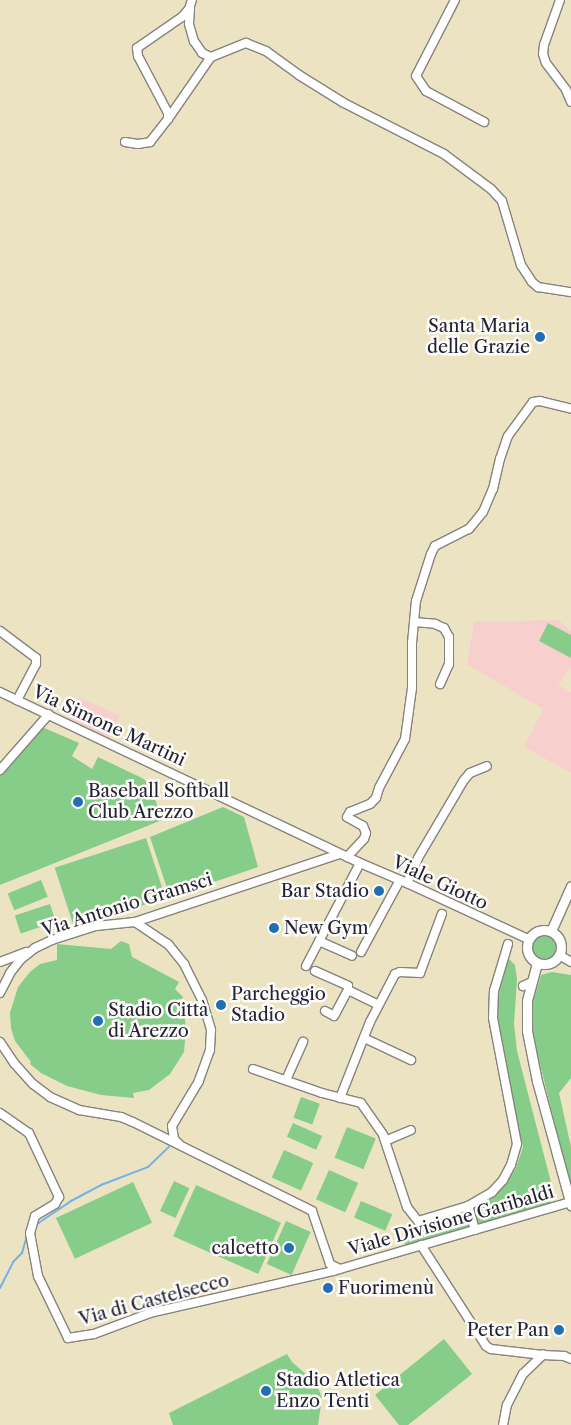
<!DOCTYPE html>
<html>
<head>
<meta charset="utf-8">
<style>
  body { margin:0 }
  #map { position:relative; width:571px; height:1425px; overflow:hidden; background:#ebe3c2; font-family:"Libre Caslon Text",serif }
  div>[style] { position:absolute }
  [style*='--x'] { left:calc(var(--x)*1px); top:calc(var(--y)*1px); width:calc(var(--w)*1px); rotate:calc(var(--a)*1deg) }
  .built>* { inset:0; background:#f7d0ce; transform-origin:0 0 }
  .green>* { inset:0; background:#85cd89; transform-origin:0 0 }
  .round { border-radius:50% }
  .stream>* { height:2px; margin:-1px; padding:0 1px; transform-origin:1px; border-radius:1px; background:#73b2e7 }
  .roads { filter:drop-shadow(1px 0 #86827e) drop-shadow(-1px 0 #86827e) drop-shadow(0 1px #86827e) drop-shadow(0 -1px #86827e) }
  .minor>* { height:8px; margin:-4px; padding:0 4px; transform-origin:4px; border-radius:4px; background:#fff }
  .major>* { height:9px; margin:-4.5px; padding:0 4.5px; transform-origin:4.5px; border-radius:4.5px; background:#fff }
  .major>.ring { margin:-4.5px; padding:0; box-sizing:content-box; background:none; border:9px solid #fff; border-radius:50% }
  .dots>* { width:14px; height:14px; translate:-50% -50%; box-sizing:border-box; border:2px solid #fdfcf7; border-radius:50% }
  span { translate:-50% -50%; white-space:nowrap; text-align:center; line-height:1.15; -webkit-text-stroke:5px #fdfcf7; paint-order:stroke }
  .poi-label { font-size:18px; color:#22223b }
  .right { translate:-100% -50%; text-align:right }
  .left { translate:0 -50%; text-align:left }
  .street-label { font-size:18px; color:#22223b }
</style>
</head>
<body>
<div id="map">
  <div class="built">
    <i style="clip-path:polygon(558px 620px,571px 631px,571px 666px,558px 685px,571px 692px,571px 773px,524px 747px,543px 709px,467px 664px,474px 622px)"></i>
    <i style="left:79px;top:697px;width:45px;height:25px;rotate:25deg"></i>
  </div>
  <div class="green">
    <i style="clip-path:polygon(548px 623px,571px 635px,571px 658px,539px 641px)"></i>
    <i style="clip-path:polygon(42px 727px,79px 743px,72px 756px,92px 769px,98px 757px,142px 778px,150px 784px,162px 820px,0 885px,0 773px)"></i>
    <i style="clip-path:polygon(223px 807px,244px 817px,258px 867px,170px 897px,150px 837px)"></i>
    <i style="left:146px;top:838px;width:63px;height:96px;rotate:72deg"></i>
    <i style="left:41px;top:880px;width:18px;height:36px;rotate:68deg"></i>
    <i style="left:50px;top:904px;width:19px;height:37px;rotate:72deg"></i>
    <i class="round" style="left:532px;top:935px;width:24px;height:24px"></i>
    <i style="clip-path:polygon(121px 941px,129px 944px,132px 957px,179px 982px,175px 989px,183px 997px,179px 1003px,184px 1013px,186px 1028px,184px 1052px,170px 1074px,149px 1090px,133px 1093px,134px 1098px,101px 1095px,67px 1086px,41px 1073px,30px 1064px,31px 1062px,15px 1041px,11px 1028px,10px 1013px,18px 987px,30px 972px,40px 964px,57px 960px,57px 944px,111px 949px)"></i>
    <i style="clip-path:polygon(507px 957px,515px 965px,517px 979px,514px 1024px,517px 1051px,554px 1194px,549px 1204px,478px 1225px,472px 1209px,490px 1200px,505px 1185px,516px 1168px,523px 1147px,496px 1026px,497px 1003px)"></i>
    <i style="clip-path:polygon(552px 972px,571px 975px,571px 1078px,559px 1093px,571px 1147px,571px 1189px,533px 1036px,533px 1002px,541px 975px)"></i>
    <i style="left:301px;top:1097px;width:20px;height:22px;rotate:20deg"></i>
    <i style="left:293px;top:1123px;width:32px;height:15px;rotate:24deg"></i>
    <i style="left:347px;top:1127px;width:31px;height:33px;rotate:22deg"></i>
    <i style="left:284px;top:1150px;width:32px;height:30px;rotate:24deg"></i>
    <i style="left:329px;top:1170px;width:32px;height:32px;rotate:24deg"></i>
    <i style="left:174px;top:1181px;width:17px;height:33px;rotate:25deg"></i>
    <i style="left:133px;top:1182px;width:45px;height:85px;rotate:65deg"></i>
    <i style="left:196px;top:1185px;width:93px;height:56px;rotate:24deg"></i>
    <i style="left:361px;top:1201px;width:34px;height:18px;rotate:23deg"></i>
    <i style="clip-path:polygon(465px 1212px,469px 1228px,405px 1246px,403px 1237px,409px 1225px,415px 1227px)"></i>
    <i style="left:286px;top:1221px;width:27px;height:47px;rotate:24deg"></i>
    <i style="clip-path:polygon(444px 1339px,472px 1374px,408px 1425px,399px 1425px,375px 1395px)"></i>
    <i style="clip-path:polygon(287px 1354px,292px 1362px,316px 1383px,322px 1398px,318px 1425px,173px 1425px,169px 1413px)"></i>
  </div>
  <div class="stream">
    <i style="--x:34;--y:1226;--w:45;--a:-34"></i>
    <i style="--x:71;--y:1201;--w:34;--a:-28"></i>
    <i style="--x:101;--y:1185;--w:50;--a:-21"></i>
    <i style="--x:148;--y:1167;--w:29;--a:-44"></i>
    <i style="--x:0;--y:1288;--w:29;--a:-63"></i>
    <i style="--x:13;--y:1262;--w:13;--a:-45"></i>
    <i style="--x:22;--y:1253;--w:19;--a:-74"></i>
  </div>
  <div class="roads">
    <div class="minor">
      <i style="--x:455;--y:0;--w:85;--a:117.2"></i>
      <i style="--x:416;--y:76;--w:18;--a:56"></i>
      <i style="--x:426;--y:91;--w:66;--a:28.1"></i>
      <i style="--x:560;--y:0;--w:48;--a:109.6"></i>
      <i style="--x:544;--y:45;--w:9;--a:96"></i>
      <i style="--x:543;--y:54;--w:9;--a:72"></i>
      <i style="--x:546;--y:63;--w:34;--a:53"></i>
      <i style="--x:566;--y:90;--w:13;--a:67"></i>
      <i style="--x:190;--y:9;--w:15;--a:94"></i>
      <i style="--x:189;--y:24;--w:18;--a:74"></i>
      <i style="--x:194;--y:41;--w:14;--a:56"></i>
      <i style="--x:202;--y:53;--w:10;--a:24"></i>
      <i style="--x:168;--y:119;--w:75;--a:-55.3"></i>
      <i style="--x:211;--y:57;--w:38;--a:-22"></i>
      <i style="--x:246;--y:43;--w:22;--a:22"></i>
      <i style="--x:266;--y:51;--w:41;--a:36"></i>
      <i style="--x:299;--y:75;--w:53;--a:31.9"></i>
      <i style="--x:344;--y:103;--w:112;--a:27"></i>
      <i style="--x:444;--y:154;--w:59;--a:36.7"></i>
      <i style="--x:491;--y:189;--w:16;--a:47"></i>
      <i style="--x:502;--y:201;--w:67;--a:73.5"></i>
      <i style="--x:521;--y:265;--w:20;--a:57"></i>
      <i style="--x:532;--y:282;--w:8;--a:40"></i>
      <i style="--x:538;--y:287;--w:33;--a:9"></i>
      <i style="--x:125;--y:142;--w:13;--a:9"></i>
      <i style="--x:138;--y:144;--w:12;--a:-9"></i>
      <i style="--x:150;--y:142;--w:29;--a:-52"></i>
      <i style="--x:168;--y:119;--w:6;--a:-90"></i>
      <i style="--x:168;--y:113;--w:64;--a:-117.8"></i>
      <i style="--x:138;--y:56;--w:8;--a:-97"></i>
      <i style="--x:137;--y:48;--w:55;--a:-34.6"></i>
      <i style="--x:182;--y:17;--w:11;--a:-49"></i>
      <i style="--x:189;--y:9;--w:9;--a:-72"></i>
      <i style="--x:414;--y:622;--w:21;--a:5"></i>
      <i style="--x:435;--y:624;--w:10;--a:24"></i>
      <i style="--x:444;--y:628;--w:10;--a:61"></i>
      <i style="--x:449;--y:637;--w:27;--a:90"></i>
      <i style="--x:449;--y:664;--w:22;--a:114"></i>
      <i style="--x:0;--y:631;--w:45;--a:36.9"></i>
      <i style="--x:36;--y:658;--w:6;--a:90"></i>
      <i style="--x:36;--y:664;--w:41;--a:117.8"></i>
      <i style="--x:0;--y:692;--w:399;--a:25.4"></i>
      <i style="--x:360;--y:863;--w:51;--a:23.1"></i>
      <i style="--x:407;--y:883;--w:133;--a:24.8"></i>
      <i style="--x:0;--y:770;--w:74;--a:-48.8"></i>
      <i style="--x:347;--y:857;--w:25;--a:-47"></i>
      <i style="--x:364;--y:839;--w:6;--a:-72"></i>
      <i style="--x:366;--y:833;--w:8;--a:-113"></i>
      <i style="--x:363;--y:826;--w:18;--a:-151"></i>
      <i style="--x:347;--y:817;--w:6;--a:-59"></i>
      <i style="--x:350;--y:812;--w:22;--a:-22"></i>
      <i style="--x:370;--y:804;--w:8;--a:-45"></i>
      <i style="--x:376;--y:798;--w:10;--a:-73"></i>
      <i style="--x:379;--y:788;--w:55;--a:-62"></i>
      <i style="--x:405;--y:739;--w:51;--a:-82.2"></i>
      <i style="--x:412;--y:688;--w:45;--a:-90"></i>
      <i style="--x:412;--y:643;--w:42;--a:-84.6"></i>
      <i style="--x:416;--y:601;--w:49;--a:-72.3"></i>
      <i style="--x:431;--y:554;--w:9;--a:-63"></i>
      <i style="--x:435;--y:546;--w:38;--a:-27"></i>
      <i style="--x:469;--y:529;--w:22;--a:-51"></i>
      <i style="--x:483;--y:512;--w:25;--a:-67"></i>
      <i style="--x:493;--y:489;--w:31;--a:-77"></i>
      <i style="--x:500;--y:459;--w:24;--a:-71"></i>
      <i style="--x:508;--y:436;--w:42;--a:-53.7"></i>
      <i style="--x:533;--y:402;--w:7;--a:-8"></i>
      <i style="--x:540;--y:401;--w:32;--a:14"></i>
      <i style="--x:407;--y:883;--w:27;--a:-66"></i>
      <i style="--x:418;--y:858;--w:91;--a:-59.5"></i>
      <i style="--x:464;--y:780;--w:9;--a:-49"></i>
      <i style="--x:470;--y:773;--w:18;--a:-22"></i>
      <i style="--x:135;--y:922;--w:40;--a:34"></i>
      <i style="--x:168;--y:944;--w:26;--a:51"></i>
      <i style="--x:184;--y:964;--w:40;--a:63.4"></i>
      <i style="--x:202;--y:1000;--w:31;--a:73"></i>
      <i style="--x:211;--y:1030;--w:20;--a:93"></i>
      <i style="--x:210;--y:1050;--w:33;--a:110"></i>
      <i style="--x:199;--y:1081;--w:52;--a:121"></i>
      <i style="--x:172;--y:1126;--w:13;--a:81"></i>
      <i style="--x:174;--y:1139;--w:7;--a:45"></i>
      <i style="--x:319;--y:941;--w:36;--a:24"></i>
      <i style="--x:361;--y:952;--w:82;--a:-61.6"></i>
      <i style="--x:559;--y:955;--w:14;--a:30"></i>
      <i style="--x:0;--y:962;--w:28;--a:-21"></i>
      <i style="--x:306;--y:966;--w:116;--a:-62.3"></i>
      <i style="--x:315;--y:971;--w:36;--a:24"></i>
      <i style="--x:348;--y:986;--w:4;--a:90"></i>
      <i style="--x:523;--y:986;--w:10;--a:-24"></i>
      <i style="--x:0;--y:993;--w:22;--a:-63"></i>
      <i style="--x:10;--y:973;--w:18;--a:-52"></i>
      <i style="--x:21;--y:959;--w:18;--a:-38"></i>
      <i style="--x:35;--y:948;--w:19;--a:-25"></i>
      <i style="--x:52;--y:940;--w:46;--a:-17.7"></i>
      <i style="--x:96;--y:926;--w:39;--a:-6"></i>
      <i style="--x:135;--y:922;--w:215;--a:-18.4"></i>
      <i style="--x:325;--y:1011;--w:10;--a:29"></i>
      <i style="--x:334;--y:1016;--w:30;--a:-62"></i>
      <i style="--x:348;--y:990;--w:34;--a:26"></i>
      <i style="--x:364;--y:1038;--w:52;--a:25.1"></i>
      <i style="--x:0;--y:1042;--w:25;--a:56"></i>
      <i style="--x:14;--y:1063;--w:28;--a:48"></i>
      <i style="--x:33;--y:1084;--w:21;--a:37"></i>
      <i style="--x:50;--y:1097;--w:32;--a:24"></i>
      <i style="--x:79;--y:1110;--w:43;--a:9.5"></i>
      <i style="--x:121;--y:1117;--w:13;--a:23"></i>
      <i style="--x:133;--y:1122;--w:200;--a:26.4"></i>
      <i style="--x:312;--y:1211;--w:56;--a:71.2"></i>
      <i style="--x:330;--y:1264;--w:11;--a:27"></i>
      <i style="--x:253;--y:1069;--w:73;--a:19.2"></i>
      <i style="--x:322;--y:1093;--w:40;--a:14.4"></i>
      <i style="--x:361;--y:1103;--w:39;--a:55"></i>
      <i style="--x:383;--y:1135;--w:76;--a:71.6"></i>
      <i style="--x:407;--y:1207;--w:18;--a:52"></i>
      <i style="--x:418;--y:1221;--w:52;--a:-16.7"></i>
      <i style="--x:286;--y:1080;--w:42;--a:-65.9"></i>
      <i style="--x:340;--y:1098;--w:82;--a:-68.5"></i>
      <i style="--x:370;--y:1022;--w:54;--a:-62.5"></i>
      <i style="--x:395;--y:974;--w:5;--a:-22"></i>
      <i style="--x:400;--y:972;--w:20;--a:3"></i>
      <i style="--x:420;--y:973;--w:63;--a:-69.6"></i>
      <i style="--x:0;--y:1113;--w:35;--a:35"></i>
      <i style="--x:29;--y:1133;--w:71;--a:64.9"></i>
      <i style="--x:59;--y:1197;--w:8;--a:120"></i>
      <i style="--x:55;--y:1204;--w:23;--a:149"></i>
      <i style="--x:35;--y:1216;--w:18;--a:106"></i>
      <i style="--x:30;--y:1233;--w:44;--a:79.5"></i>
      <i style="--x:38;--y:1276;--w:69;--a:64.2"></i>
      <i style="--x:68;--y:1338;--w:26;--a:-9"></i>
      <i style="--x:94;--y:1334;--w:60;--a:-20.6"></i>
      <i style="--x:150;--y:1313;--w:188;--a:-12.9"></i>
      <i style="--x:333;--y:1271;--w:248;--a:-16.2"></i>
      <i style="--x:385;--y:1141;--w:28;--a:-23"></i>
      <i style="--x:475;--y:1230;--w:25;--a:-106"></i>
      <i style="--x:468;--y:1206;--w:28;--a:-30"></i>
      <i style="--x:492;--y:1192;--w:16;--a:-47"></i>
      <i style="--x:503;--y:1180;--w:17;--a:-62"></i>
      <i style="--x:511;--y:1165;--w:22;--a:-74"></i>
      <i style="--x:517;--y:1144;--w:128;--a:-100.8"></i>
      <i style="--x:493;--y:1018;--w:27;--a:-88"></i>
      <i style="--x:494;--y:991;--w:49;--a:-73.4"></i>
      <i style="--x:421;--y:1245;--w:120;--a:57.2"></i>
      <i style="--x:486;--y:1346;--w:6;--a:31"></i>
      <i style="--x:491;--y:1349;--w:52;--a:6.6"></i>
      <i style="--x:503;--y:1425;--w:20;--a:-79"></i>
      <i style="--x:507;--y:1405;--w:35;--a:-63"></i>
      <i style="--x:523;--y:1374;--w:28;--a:-44"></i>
      <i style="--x:543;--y:1355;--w:21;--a:3"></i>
      <i style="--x:564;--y:1356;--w:8;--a:23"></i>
    </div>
    <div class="major">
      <i class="ring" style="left:527px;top:930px;width:25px;height:25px"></i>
      <i style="--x:551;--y:931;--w:49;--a:-66"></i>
      <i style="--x:537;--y:963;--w:39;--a:105"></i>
      <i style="--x:527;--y:1001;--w:30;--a:90"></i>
      <i style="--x:527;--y:1031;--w:51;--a:78.7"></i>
      <i style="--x:537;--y:1081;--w:129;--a:74.7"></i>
    </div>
  </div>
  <div class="dots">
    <i style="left:540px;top:337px;background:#1f6fb2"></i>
    <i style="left:78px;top:802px;background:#1f6fb2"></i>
    <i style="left:379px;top:891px;background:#1f6fb2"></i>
    <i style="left:274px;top:928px;background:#1f6fb2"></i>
    <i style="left:221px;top:1005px;background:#1f6fb2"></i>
    <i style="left:98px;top:1021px;background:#1f6fb2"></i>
    <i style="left:289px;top:1248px;background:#1f6fb2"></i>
    <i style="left:328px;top:1288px;background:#1f6fb2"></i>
    <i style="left:559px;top:1330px;background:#1f6fb2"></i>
    <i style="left:266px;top:1391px;background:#1f6fb2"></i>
  </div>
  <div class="poi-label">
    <span class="right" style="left:530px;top:337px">Santa Maria<br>delle Grazie</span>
    <span class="left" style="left:88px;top:802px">Baseball Softball<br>Club Arezzo</span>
    <span class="right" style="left:369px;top:891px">Bar Stadio</span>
    <span class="left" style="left:284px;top:928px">New Gym</span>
    <span class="left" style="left:231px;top:1005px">Parcheggio<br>Stadio</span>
    <span class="left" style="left:108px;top:1021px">Stadio Città<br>di Arezzo</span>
    <span class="right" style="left:279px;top:1248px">calcetto</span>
    <span class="left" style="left:338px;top:1288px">Fuorimenù</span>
    <span class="right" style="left:549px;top:1330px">Peter Pan</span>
    <span class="left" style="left:276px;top:1391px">Stadio Atletica<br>Enzo Tenti</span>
  </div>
  <div class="street-label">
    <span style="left:109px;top:726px;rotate:25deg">Via Simone Martini</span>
    <span style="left:440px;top:883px;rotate:25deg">Viale Giotto</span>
    <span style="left:127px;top:905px;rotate:-17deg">Via Antonio Gramsci</span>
    <span style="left:451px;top:1221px;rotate:-16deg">Viale Divisione Garibaldi</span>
    <span style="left:154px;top:1300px;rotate:-15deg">Via di Castelsecco</span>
  </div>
</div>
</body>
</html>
